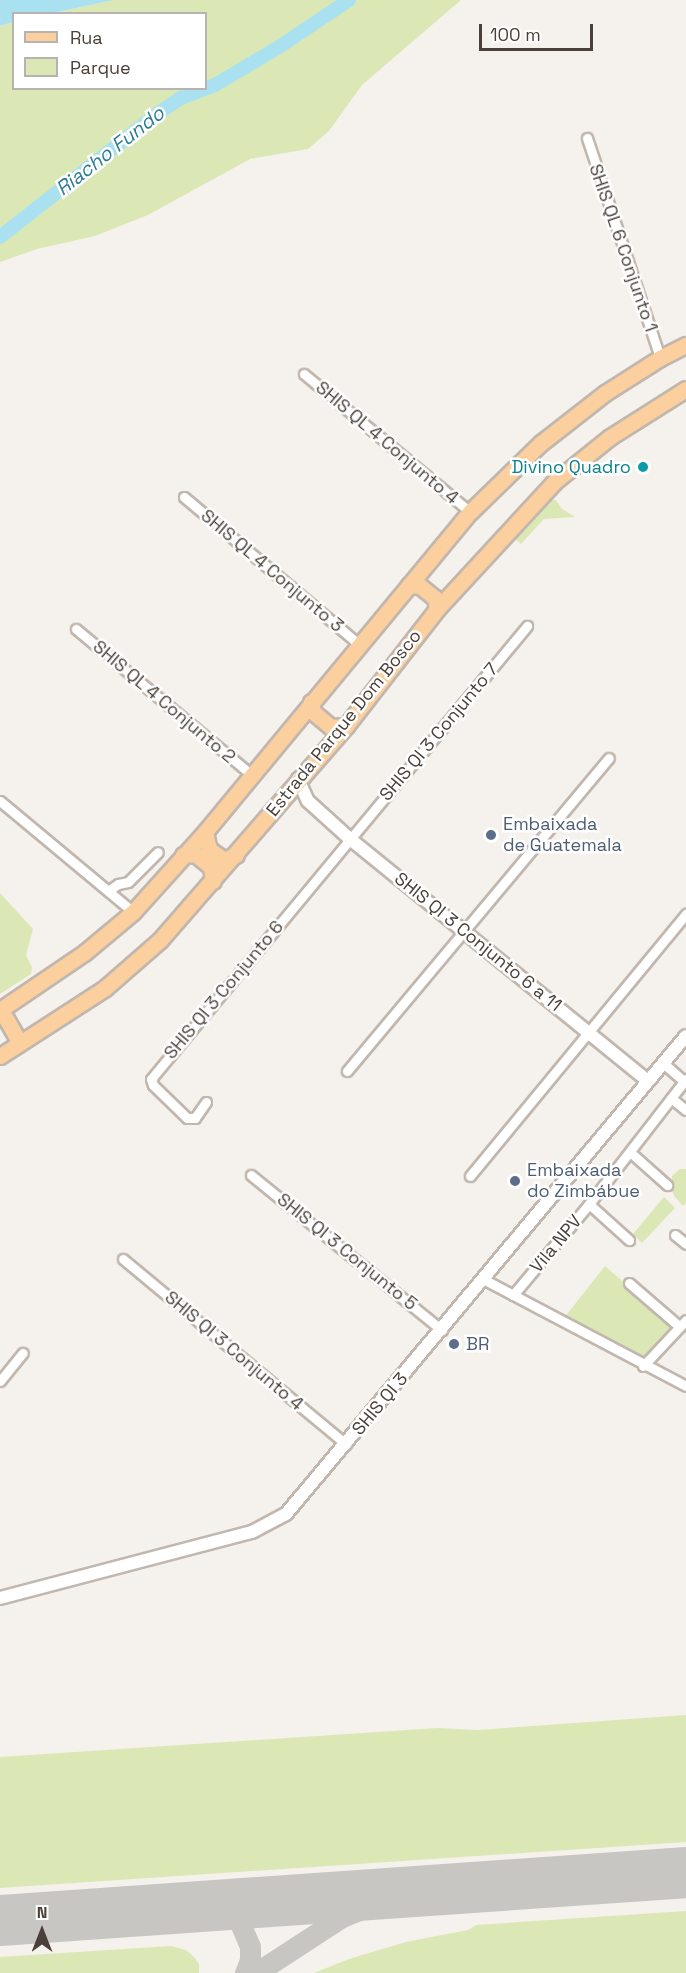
<!DOCTYPE html>
<html>
<head>
<meta charset="utf-8">
<style>
  body { margin:0 }
  #map { position:relative; width:686px; height:1973px; overflow:hidden; background:#f5f1ec; font-family:"Space Grotesk",sans-serif }
  div>[style] { position:absolute }
  [style*='--x'] { left:calc(var(--x)*1px); top:calc(var(--y)*1px); width:calc(var(--w)*1px); rotate:calc(var(--a)*1deg) }
  .green>* { inset:0; background:#dbe8b6 }
  .water>* { inset:0; background:#aae1f0 }
  .river>* { height:14px; margin:-7px; padding:0 7px; transform-origin:7px; border-radius:7px; background:#aae1f0 }
  .taxiway>* { height:21px; margin:-10.5px; padding:0 10.5px; transform-origin:10.5px; border-radius:10.5px; background:#c8c6c3 }
  .runway>* { height:51px; margin:-25.5px; padding:0 25.5px; transform-origin:25.5px; border-radius:25.5px; background:#c8c6c3 }
  .roads { filter:drop-shadow(2px 0 #c1b7ae) drop-shadow(-2px 0 #c1b7ae) drop-shadow(0 2px #c1b7ae) drop-shadow(0 -2px #c1b7ae) }
  .minor>* { height:9px; margin:-4.5px; padding:0 4.5px; transform-origin:4.5px; border-radius:4.5px; background:#fff }
  .tertiary>* { height:12px; margin:-6px; padding:0 6px; transform-origin:6px; border-radius:6px; background:#fff }
  .primary>* { height:15px; margin:-7.5px; padding:0 7.5px; transform-origin:7.5px; border-radius:7.5px; background:#fccf9e }
  .dots>* { width:16px; height:16px; translate:-50% -50%; box-sizing:border-box; border:3px solid #fff; border-radius:50% }
  span { translate:-50% -50%; white-space:nowrap; text-align:center; line-height:1.15; -webkit-text-stroke:5px #fff; paint-order:stroke }
  .street-label { font-size:18px; color:#4a4039 }
  .culture-label { font-size:18px; color:#0d838f }
  .right { translate:-100% -50%; text-align:right }
  .service-label { font-size:18px; color:#4e5e75 }
  .left { translate:0 -50%; text-align:left }
  .water-label { font-size:20px; color:#2c7c95; font-style:italic }
  .legend { position:absolute; left:12px; top:12px; width:195px; height:78px; box-sizing:border-box; background:#fff; border:2px solid #b7b3b0; margin:0; padding:8px 10px; list-style:none; font-size:18px; color:#4a4039 }
  .legend li { display:flex; align-items:center; gap:12px; height:30px }
  .legend b { width:30px; border:2px solid #b7b3b0 }
  .north { position:absolute; left:12px; top:1901px; width:60px; height:60px; -webkit-text-stroke:4px #fff; paint-order:stroke; rotate:0deg; font-size:16px; font-weight:700; line-height:24px; text-align:center; color:#4a4039 }
  .north::after { content:''; display:block; margin:auto; width:21px; height:27px; background:#4a4039; clip-path:polygon(50% 0,100% 100%,50% 72%,0 100%) }
  .scale { position:absolute; left:479px; top:24px; width:114px; height:27px; box-sizing:border-box; border:3px solid #4a4039; border-top:0; padding-left:8px; font-size:18px; line-height:21px; white-space:nowrap; color:#4a4039; -webkit-text-stroke:4px #fff; paint-order:stroke }
</style>
</head>
<body>
<div id="map">
  <div class="green">
    <i style="clip-path:polygon(114px 0,461px 0,362px 85px,329px 131px,308px 149px,250px 159px,148px 215px,95px 236px,37px 249px,0 262px,0 26px,13px 22px,14px 88px,206px 88px,206px 14px,53px 13px)"></i>
    <i style="clip-path:polygon(549px 500px,556px 500px,561px 508px,575px 517px,544px 519px,521px 544px,514px 538px)"></i>
    <i style="clip-path:polygon(0 893px,33px 929px,26px 955px,32px 967px,31px 974px,0 994px)"></i>
    <i style="clip-path:polygon(680px 1169px,686px 1169px,686px 1203px,683px 1206px,674px 1196px,671px 1186px,672px 1176px)"></i>
    <i style="clip-path:polygon(664px 1197px,675px 1208px,642px 1243px,633px 1234px)"></i>
    <i style="clip-path:polygon(605px 1266px,675px 1327px,642px 1361px,564px 1318px)"></i>
    <i style="clip-path:polygon(686px 1715px,686px 1842px,0 1888px,0 1757px,437px 1728px,478px 1730px)"></i>
    <i style="clip-path:polygon(686px 1911px,686px 1973px,314px 1973px,349px 1959px,406px 1942px,468px 1930px,476px 1925px)"></i>
    <i style="clip-path:polygon(171px 1946px,186px 1950px,194px 1957px,199px 1964px,199px 1973px,0 1973px,0 1957px)"></i>
  </div>
  <div class="water">
    <i style="clip-path:polygon(0 0,114px 0,53px 13px,14px 14px,13px 22px,0 26px)"></i>
  </div>
  <div class="river">
    <i style="--x:0;--y:237;--w:199;--a:-38.1"></i>
    <i style="--x:157;--y:114;--w:29;--a:-34"></i>
    <i style="--x:181;--y:98;--w:36;--a:-21"></i>
    <i style="--x:215;--y:85;--w:74;--a:-30.7"></i>
    <i style="--x:279;--y:47;--w:84;--a:-33.9"></i>
  </div>
  <div class="taxiway">
    <i style="--x:187;--y:1907;--w:38;--a:6"></i>
    <i style="--x:225;--y:1911;--w:19;--a:39"></i>
    <i style="--x:240;--y:1923;--w:25;--a:67"></i>
    <i style="--x:250;--y:1946;--w:14;--a:90"></i>
    <i style="--x:250;--y:1960;--w:14;--a:111"></i>
    <i style="--x:256;--y:1973;--w:103;--a:-33.1"></i>
    <i style="--x:342;--y:1917;--w:38;--a:-22"></i>
    <i style="--x:377;--y:1903;--w:47;--a:-14.9"></i>
  </div>
  <div class="runway">
    <i style="--x:0;--y:1920;--w:688;--a:-4"></i>
  </div>
  <div class="roads">
    <div class="minor">
      <i style="--x:587;--y:138;--w:232;--a:71.6"></i>
      <i style="--x:304;--y:374;--w:216;--a:39.7"></i>
      <i style="--x:184;--y:497;--w:230;--a:40.1"></i>
      <i style="--x:76;--y:629;--w:229;--a:39.7"></i>
      <i style="--x:0;--y:801;--w:173;--a:39.8"></i>
      <i style="--x:108;--y:891;--w:12;--a:-35"></i>
      <i style="--x:118;--y:884;--w:10;--a:-11"></i>
      <i style="--x:128;--y:882;--w:42;--a:-45"></i>
      <i style="--x:663;--y:1063;--w:28;--a:41"></i>
      <i style="--x:347;--y:1071;--w:408;--a:-50.1"></i>
      <i style="--x:671;--y:1098;--w:19;--a:39"></i>
      <i style="--x:206;--y:1102;--w:19;--a:125"></i>
      <i style="--x:195;--y:1118;--w:8;--a:180"></i>
      <i style="--x:187;--y:1118;--w:47;--a:-135.9"></i>
      <i style="--x:153;--y:1085;--w:6;--a:-108"></i>
      <i style="--x:151;--y:1079;--w:589;--a:-50.31"></i>
      <i style="--x:630;--y:1152;--w:50;--a:41.7"></i>
      <i style="--x:251;--y:1175;--w:246;--a:39.1"></i>
      <i style="--x:470;--y:1176;--w:340;--a:-50.5"></i>
      <i style="--x:589;--y:1204;--w:54;--a:42"></i>
      <i style="--x:675;--y:1235;--w:14;--a:39"></i>
      <i style="--x:123;--y:1259;--w:290;--a:39.7"></i>
      <i style="--x:483;--y:1279;--w:229;--a:27.8"></i>
      <i style="--x:629;--y:1283;--w:67;--a:40.8"></i>
      <i style="--x:513;--y:1295;--w:119;--a:-50.1"></i>
      <i style="--x:589;--y:1204;--w:158;--a:-52.2"></i>
      <i style="--x:643;--y:1366;--w:63;--a:-46.9"></i>
      <i style="--x:0;--y:1381;--w:36;--a:-51"></i>
    </div>
    <div class="tertiary">
      <i style="--x:298;--y:779;--w:24;--a:66"></i>
      <i style="--x:308;--y:801;--w:57;--a:42.1"></i>
      <i style="--x:350;--y:839;--w:384;--a:39.1"></i>
      <i style="--x:0;--y:1598;--w:260;--a:-14.7"></i>
      <i style="--x:252;--y:1532;--w:38;--a:-28"></i>
      <i style="--x:286;--y:1514;--w:623;--a:-50.08"></i>
    </div>
    <div class="primary">
      <i style="--x:409;--y:585;--w:11;--a:5"></i>
      <i style="--x:420;--y:586;--w:19;--a:39"></i>
      <i style="--x:435;--y:598;--w:11;--a:80"></i>
      <i style="--x:311;--y:702;--w:10;--a:79"></i>
      <i style="--x:313;--y:712;--w:23;--a:40"></i>
      <i style="--x:331;--y:727;--w:15;--a:-4"></i>
      <i style="--x:205;--y:832;--w:17;--a:77"></i>
      <i style="--x:209;--y:849;--w:19;--a:36"></i>
      <i style="--x:224;--y:860;--w:13;--a:-23"></i>
      <i style="--x:183;--y:855;--w:12;--a:-5"></i>
      <i style="--x:195;--y:854;--w:21;--a:39"></i>
      <i style="--x:211;--y:867;--w:14;--a:82"></i>
      <i style="--x:0;--y:1010;--w:102;--a:-34.2"></i>
      <i style="--x:84;--y:953;--w:64;--a:-39.9"></i>
      <i style="--x:133;--y:912;--w:108;--a:-48"></i>
      <i style="--x:205;--y:832;--w:415;--a:-50.4"></i>
      <i style="--x:470;--y:512;--w:99;--a:-44.2"></i>
      <i style="--x:541;--y:443;--w:81;--a:-38"></i>
      <i style="--x:605;--y:393;--w:65;--a:-32.5"></i>
      <i style="--x:660;--y:358;--w:29;--a:-27"></i>
      <i style="--x:1;--y:1010;--w:38;--a:60"></i>
      <i style="--x:0;--y:1056;--w:125;--a:-32.9"></i>
      <i style="--x:105;--y:988;--w:73;--a:-41.1"></i>
      <i style="--x:160;--y:940;--w:284;--a:-49"></i>
      <i style="--x:346;--y:726;--w:148;--a:-52.1"></i>
      <i style="--x:437;--y:609;--w:173;--a:-47.3"></i>
      <i style="--x:554;--y:482;--w:72;--a:-38.8"></i>
      <i style="--x:610;--y:437;--w:90;--a:-32.3"></i>
    </div>
  </div>
  <div class="dots">
    <i style="left:643px;top:467px;background:#0f9aa8"></i>
    <i style="left:491px;top:835px;background:#5c6f8a"></i>
    <i style="left:515px;top:1181px;background:#5c6f8a"></i>
    <i style="left:454px;top:1344px;background:#5c6f8a"></i>
  </div>
  <div class="street-label">
    <span style="left:623px;top:248px;rotate:71deg">SHIS QL 6 Conjunto 1</span>
    <span style="left:387px;top:443px;rotate:40deg">SHIS QL 4 Conjunto 4</span>
    <span style="left:272px;top:571px;rotate:40deg">SHIS QL 4 Conjunto 3</span>
    <span style="left:164px;top:702px;rotate:40deg">SHIS QL 4 Conjunto 2</span>
    <span style="left:344px;top:723px;rotate:-51deg">Estrada Parque Dom Bosco</span>
    <span style="left:439px;top:732px;rotate:-50deg">SHIS QI 3 Conjunto 7</span>
    <span style="left:478px;top:942px;rotate:39deg">SHIS QI 3 Conjunto 6 a 11</span>
    <span style="left:224px;top:990px;rotate:-50deg">SHIS QI 3 Conjunto 6</span>
    <span style="left:556px;top:1244px;rotate:-50deg">Vila NPV</span>
    <span style="left:347px;top:1252px;rotate:39deg">SHIS QI 3 Conjunto 5</span>
    <span style="left:234px;top:1351px;rotate:40deg">SHIS QI 3 Conjunto 4</span>
    <span style="left:380px;top:1404px;rotate:-50deg">SHIS QI 3</span>
  </div>
  <div class="culture-label">
    <span class="right" style="left:631px;top:467px">Divino Quadro</span>
  </div>
  <div class="service-label">
    <span class="left" style="left:503px;top:835px">Embaixada<br>de Guatemala</span>
    <span class="left" style="left:527px;top:1181px">Embaixada<br>do Zimbábue</span>
    <span class="left" style="left:466px;top:1344px">BR</span>
  </div>
  <div class="water-label">
    <span style="left:110px;top:151px;rotate:-38deg">Riacho Fundo</span>
  </div>
  <ul class="legend">
  <li><b style="height:8px;background:#fccf9e"></b>Rua</li>
  <li><b style="height:16px;background:#dbe8b6"></b>Parque</li>
  </ul>
  <div class="north">N</div>
  <div class="scale">100 m</div>
</div>
</body>
</html>
